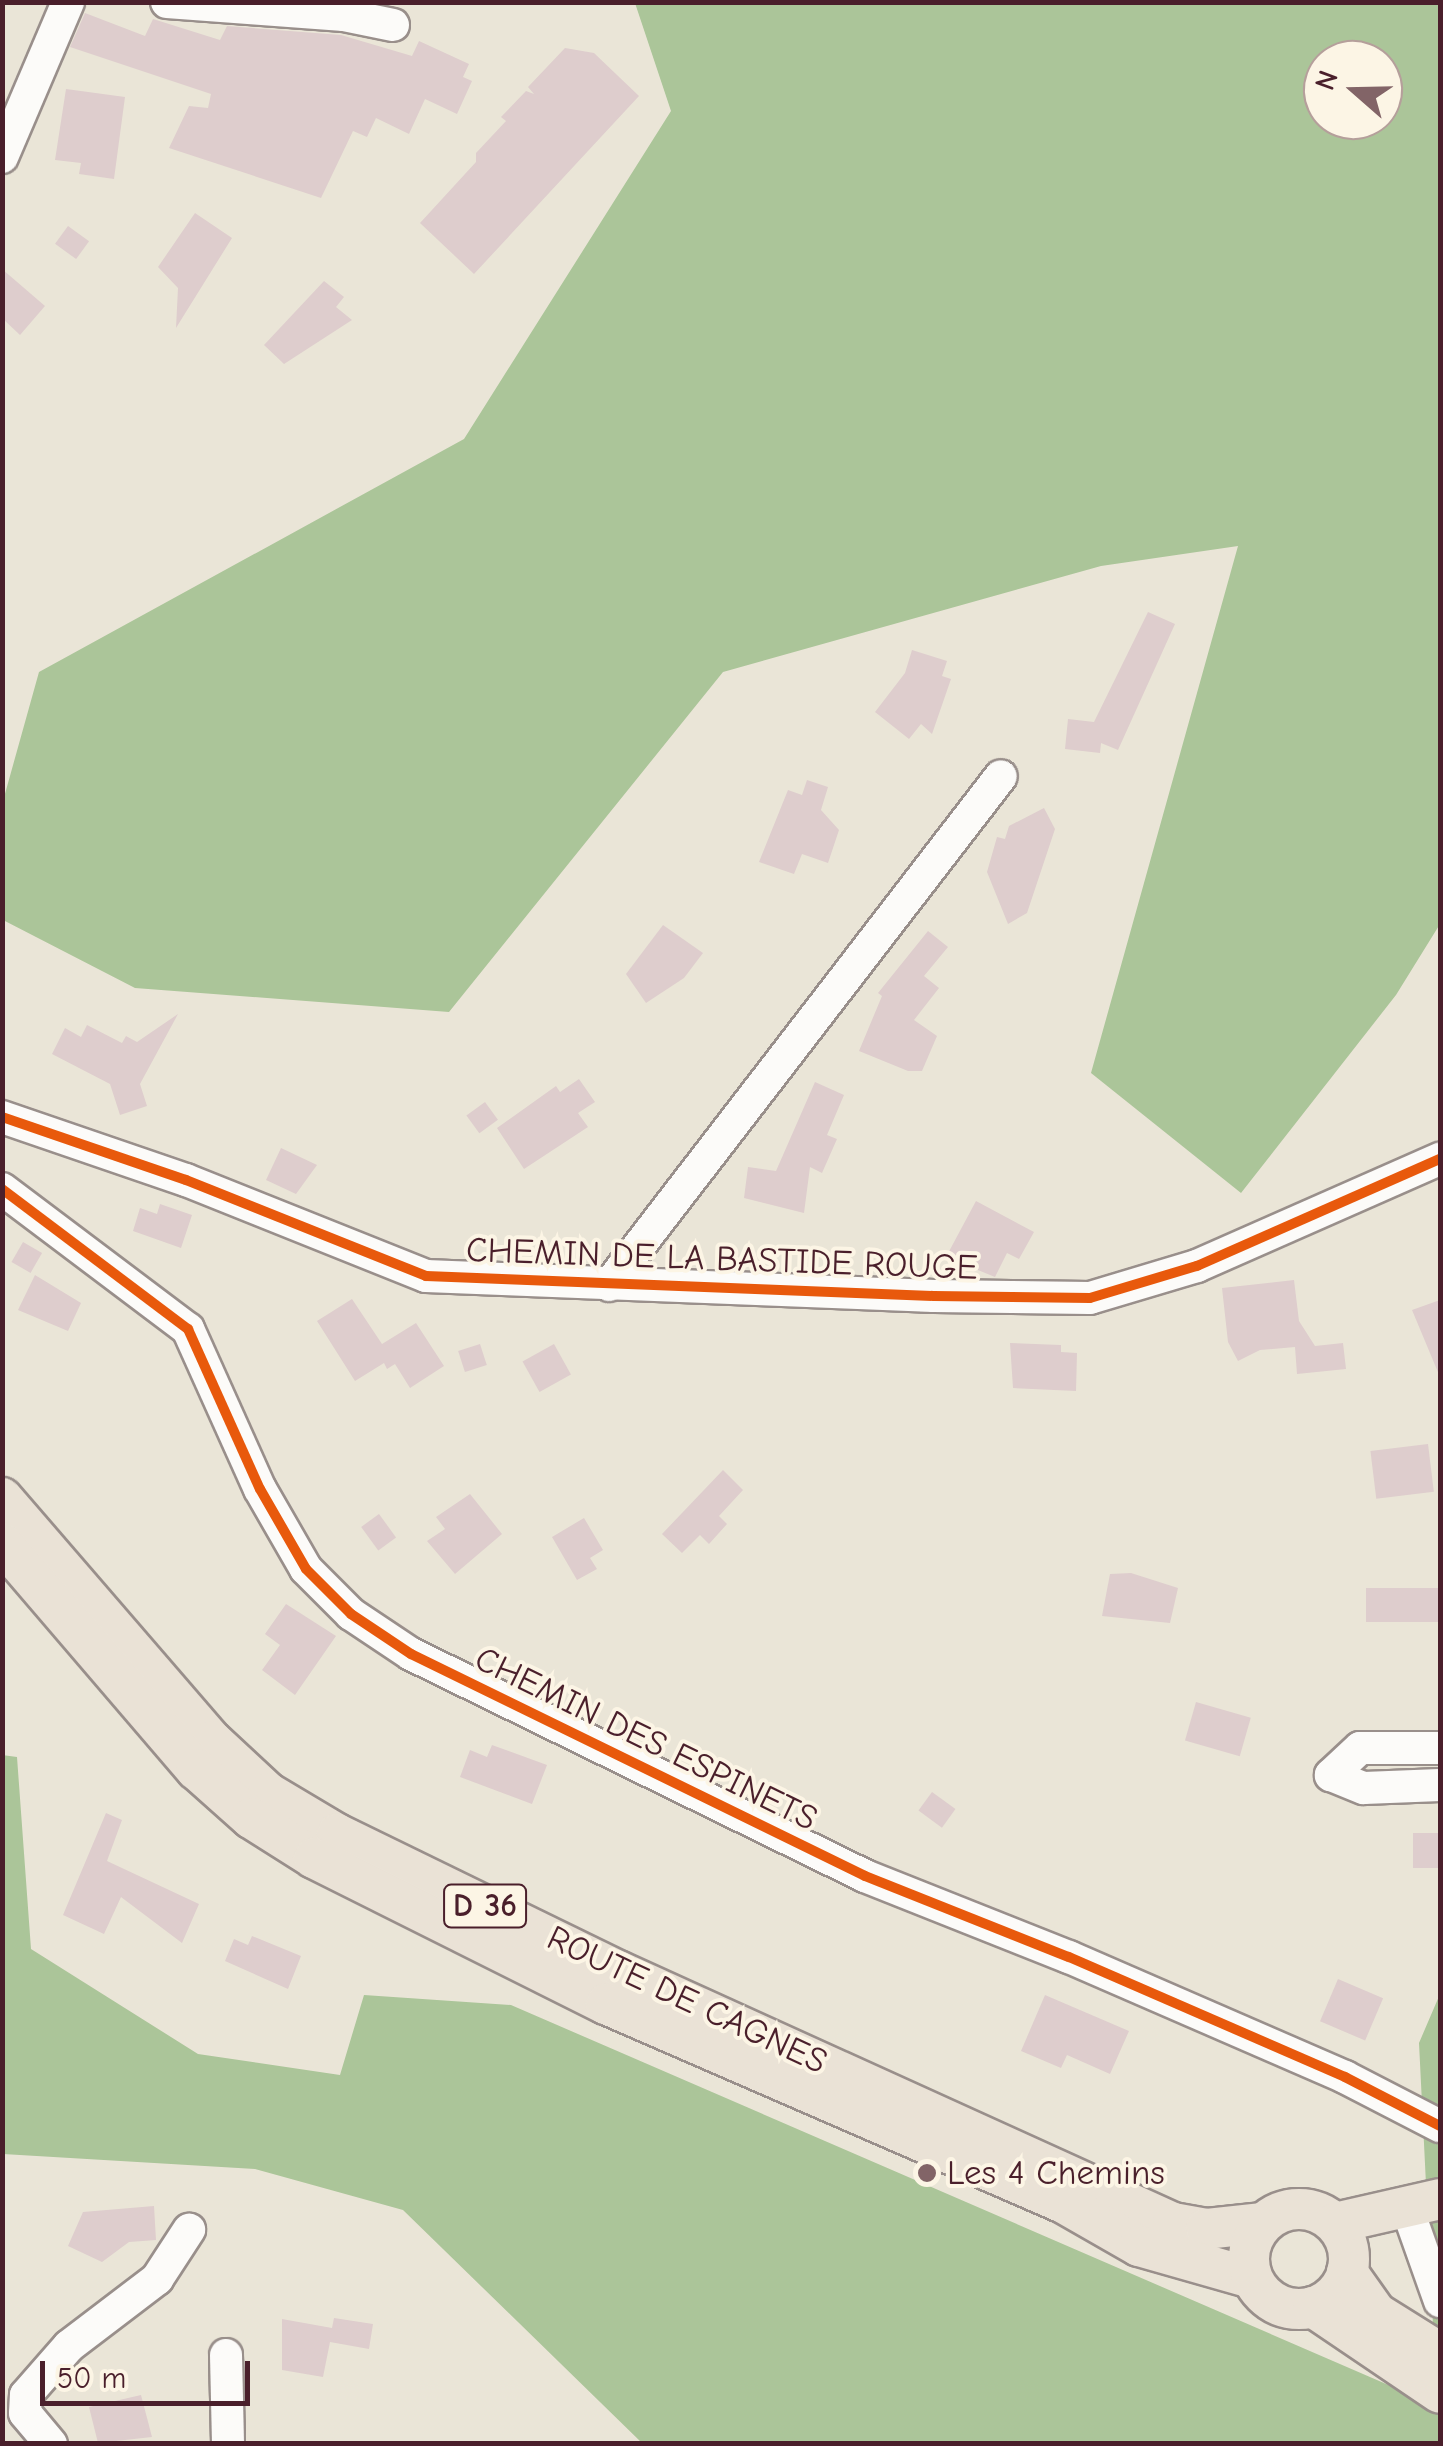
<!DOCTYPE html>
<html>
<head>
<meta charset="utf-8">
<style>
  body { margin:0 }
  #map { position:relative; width:1443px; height:2446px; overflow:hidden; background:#eae5d7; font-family:"Comic Neue",sans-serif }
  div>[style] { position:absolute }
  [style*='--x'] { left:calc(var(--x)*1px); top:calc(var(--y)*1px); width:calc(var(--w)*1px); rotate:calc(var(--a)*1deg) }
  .forest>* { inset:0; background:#abc599 }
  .building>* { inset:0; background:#decdcd; transform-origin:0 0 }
  .roads { filter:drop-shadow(2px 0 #998f8b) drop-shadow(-2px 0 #998f8b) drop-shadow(0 2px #998f8b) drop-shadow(0 -2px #998f8b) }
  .minor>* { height:32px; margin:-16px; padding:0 16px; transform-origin:16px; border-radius:16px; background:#fcfbf9 }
  .major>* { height:40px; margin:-20px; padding:0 20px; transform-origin:20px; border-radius:20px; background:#eae2d6 }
  .major>.ring { margin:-20px; padding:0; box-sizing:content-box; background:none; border:40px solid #eae2d6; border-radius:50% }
  .cycleway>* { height:10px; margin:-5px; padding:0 5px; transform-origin:5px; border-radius:5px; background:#e8590c }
  .dots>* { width:28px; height:28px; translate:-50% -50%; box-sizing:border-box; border:5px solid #fcf5e5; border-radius:50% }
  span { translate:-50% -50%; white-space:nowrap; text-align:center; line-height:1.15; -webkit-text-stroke:8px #fcf5e5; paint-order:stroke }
  .shield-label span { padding:2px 8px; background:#fcf5e5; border:2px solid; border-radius:8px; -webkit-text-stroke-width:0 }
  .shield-label { font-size:32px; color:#4a1f2b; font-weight:700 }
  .street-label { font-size:35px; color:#4a1f2b }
  .poi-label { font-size:35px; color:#4a1f2b }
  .left { translate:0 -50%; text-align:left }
  .frame { position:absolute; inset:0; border:5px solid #4a1f2b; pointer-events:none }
  .north { position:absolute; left:1303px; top:40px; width:100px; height:100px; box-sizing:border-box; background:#fcf5e5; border:2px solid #b59f9b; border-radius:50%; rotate:290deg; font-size:28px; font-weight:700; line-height:40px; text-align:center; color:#4a1f2b }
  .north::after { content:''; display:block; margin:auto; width:35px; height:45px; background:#826467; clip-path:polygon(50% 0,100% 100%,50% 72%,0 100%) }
  .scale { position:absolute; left:40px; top:2361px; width:210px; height:45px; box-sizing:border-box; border:5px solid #4a1f2b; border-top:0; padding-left:12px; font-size:30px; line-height:35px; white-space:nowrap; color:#4a1f2b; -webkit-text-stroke:8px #fcf5e5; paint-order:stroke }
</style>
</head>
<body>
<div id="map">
  <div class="forest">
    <i style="clip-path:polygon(evenodd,635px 3px,1440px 3px,1440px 924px,1396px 995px,1241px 1193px,1091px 1073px,1238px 546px,1101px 566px,723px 672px,449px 1012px,135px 988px,3px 920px,3px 801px,39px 672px,464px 439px,671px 111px,635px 3px,1323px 60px,1383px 60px,1383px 120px,1323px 120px,1323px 60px)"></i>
    <i style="clip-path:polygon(2px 1755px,17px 1757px,31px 1949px,198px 2054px,340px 2075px,364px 1995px,511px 2005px,1437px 2406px,1419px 2043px,1440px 1994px,1440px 2443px,642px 2443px,403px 2210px,255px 2169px,3px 2154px)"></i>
  </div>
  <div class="building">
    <i style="clip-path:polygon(85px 13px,145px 36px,153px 19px,220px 40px,227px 26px,341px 35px,412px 56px,419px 41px,469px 64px,463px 77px,472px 81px,457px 114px,425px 99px,409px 134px,376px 118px,367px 137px,353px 131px,321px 198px,169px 148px,189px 106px,208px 108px,211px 94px,70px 47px)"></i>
    <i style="clip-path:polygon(565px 48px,594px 53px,639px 96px,474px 274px,420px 223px,476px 162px,476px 153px,506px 121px,501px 117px,526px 91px,534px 94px,528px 87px)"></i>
    <i style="clip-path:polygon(66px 89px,125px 97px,114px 179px,79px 174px,81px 163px,55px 160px)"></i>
    <i style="clip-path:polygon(195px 213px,232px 238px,176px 328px,178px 288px,158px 267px)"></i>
    <i style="left:68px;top:226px;width:26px;height:22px;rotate:36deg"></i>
    <i style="clip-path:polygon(2px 269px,45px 306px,20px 335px,2px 318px)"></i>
    <i style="clip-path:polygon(324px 281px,344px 297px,336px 307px,352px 320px,284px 364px,264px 345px)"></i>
    <i style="clip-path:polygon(1148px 612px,1175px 624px,1118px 750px,1101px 743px,1100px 753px,1065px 749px,1068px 719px,1094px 722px)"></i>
    <i style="clip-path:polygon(912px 650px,947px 661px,942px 676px,951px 679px,932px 734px,921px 724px,909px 739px,875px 712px,905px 673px)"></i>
    <i style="clip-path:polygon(807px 780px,828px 787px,821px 810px,839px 830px,828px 863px,802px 854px,794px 874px,759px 862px,788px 790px,802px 795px)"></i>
    <i style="clip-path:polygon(1044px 808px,1055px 829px,1027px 913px,1008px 924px,987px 872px,997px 837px,1005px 839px,1009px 826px)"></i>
    <i style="clip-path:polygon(663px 925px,703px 953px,684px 978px,646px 1003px,626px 974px)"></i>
    <i style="clip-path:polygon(928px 931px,948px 947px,924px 976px,939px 988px,914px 1020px,937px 1036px,922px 1071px,908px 1071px,859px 1051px,882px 996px,878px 993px)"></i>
    <i style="clip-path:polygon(178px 1014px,140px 1084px,147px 1106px,120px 1115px,110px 1084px,52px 1054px,65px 1028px,81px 1037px,87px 1025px,122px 1043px,126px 1036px,137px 1042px)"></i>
    <i style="clip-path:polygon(579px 1079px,595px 1102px,578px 1113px,588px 1127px,524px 1169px,497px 1128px,556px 1086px,560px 1092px)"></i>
    <i style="clip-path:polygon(815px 1082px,844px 1095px,827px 1135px,837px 1139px,822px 1173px,810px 1167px,804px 1213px,744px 1198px,748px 1167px,776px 1171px)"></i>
    <i style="left:485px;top:1102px;width:22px;height:23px;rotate:54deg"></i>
    <i style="clip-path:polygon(281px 1148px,317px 1165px,296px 1194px,266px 1180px)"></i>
    <i style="clip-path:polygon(976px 1201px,1034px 1232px,1019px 1259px,1007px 1253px,995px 1277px,946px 1257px)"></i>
    <i style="clip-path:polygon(160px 1204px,192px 1215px,181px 1248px,133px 1231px,140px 1208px,157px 1214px)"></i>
    <i style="left:23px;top:1242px;width:22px;height:23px;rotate:30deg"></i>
    <i style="clip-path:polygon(35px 1275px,81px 1303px,68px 1331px,18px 1310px)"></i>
    <i style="clip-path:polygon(1294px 1280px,1299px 1321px,1315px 1346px,1343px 1343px,1346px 1369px,1297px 1374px,1295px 1347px,1260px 1350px,1238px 1361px,1228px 1342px,1222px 1288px)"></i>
    <i style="clip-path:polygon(352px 1299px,382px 1344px,416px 1323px,444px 1366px,410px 1388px,395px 1364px,387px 1369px,384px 1363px,355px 1381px,317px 1321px)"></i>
    <i style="clip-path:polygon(1440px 1300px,1440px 1377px,1412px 1310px)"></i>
    <i style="clip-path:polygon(1010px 1343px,1061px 1345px,1061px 1352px,1077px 1353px,1076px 1391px,1013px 1388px)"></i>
    <i style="left:480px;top:1344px;width:22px;height:23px;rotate:72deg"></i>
    <i style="left:554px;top:1344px;width:35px;height:36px;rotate:61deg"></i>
    <i style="left:1428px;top:1444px;width:48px;height:58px;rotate:83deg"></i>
    <i style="clip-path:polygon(723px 1470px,743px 1490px,719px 1516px,727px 1524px,709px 1544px,700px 1535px,682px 1553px,662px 1534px)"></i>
    <i style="clip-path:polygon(470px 1494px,502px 1534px,455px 1574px,427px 1541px,445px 1529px,436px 1517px)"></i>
    <i style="left:379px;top:1514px;width:29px;height:22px;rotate:54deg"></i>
    <i style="clip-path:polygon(584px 1518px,603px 1550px,590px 1558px,597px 1569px,577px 1580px,552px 1537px)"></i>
    <i style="clip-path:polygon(1131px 1573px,1178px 1588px,1170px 1623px,1102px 1616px,1110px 1574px)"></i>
    <i style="left:1440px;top:1588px;width:34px;height:74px;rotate:90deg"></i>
    <i style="clip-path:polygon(286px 1604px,336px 1636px,295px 1695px,262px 1670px,280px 1645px,265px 1634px)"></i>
    <i style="left:1196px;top:1702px;width:57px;height:40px;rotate:16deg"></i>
    <i style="clip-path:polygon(492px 1745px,547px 1765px,532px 1804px,460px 1777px,470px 1750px,487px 1757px)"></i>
    <i style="left:932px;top:1792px;width:29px;height:23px;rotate:36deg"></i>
    <i style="clip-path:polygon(106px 1813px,122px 1820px,107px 1861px,199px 1904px,182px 1943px,121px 1897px,104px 1934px,63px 1915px)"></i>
    <i style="left:1413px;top:1833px;width:27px;height:35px"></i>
    <i style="clip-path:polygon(252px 1936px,301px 1956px,288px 1989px,225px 1961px,234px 1939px,248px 1945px)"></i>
    <i style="left:1338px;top:1979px;width:49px;height:46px;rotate:23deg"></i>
    <i style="clip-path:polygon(1045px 1995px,1129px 2031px,1110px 2074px,1067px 2055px,1061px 2068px,1021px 2051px)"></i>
    <i style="clip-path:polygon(154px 2206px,156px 2240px,129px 2242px,102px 2262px,68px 2246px,83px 2212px)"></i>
    <i style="clip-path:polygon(334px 2318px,373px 2324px,369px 2349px,330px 2342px,323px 2377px,282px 2370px,282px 2319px,332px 2328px)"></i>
    <i style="clip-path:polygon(141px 2395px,152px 2437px,98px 2443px,89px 2407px)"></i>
  </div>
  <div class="roads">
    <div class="minor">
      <i style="--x:167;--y:2;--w:177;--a:4.2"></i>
      <i style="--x:344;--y:15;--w:50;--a:11.5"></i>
      <i style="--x:2;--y:157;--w:168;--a:-66.9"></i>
      <i style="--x:2;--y:1117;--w:194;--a:18.9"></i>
      <i style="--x:186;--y:1180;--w:258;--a:21.8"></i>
      <i style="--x:426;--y:1276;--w:508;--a:2.25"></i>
      <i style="--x:934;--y:1296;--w:156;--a:0.7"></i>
      <i style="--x:1090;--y:1298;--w:112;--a:-16.7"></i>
      <i style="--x:1197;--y:1266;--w:266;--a:-23.8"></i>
      <i style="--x:2;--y:1189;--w:233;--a:37"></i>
      <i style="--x:188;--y:1329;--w:175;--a:65.8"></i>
      <i style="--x:260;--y:1489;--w:92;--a:60.1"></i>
      <i style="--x:306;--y:1569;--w:64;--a:45"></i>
      <i style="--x:351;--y:1614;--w:72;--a:33.7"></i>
      <i style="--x:411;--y:1654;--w:505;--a:26.06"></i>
      <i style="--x:865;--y:1876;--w:219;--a:21.7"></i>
      <i style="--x:1069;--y:1957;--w:301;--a:23.5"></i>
      <i style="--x:1345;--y:2077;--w:107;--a:27.3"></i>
      <i style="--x:609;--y:1285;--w:642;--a:-52.4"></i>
      <i style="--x:1440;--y:1748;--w:80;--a:180"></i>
      <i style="--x:1360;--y:1748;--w:40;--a:137"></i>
      <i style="--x:1331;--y:1775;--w:35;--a:22"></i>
      <i style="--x:1364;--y:1788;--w:76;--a:-2.3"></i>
      <i style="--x:1406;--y:2205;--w:102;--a:70.5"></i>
      <i style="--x:226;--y:2355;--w:89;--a:88.7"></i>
      <i style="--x:51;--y:2444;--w:40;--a:-130"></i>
      <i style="--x:25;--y:2413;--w:18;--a:-87"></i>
      <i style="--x:26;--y:2395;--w:65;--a:-48.7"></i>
      <i style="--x:69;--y:2346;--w:111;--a:-37.3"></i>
      <i style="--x:157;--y:2279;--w:59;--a:-56.9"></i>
    </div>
    <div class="major">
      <i style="--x:2;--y:1498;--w:321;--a:49.2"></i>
      <i style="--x:212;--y:1741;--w:76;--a:42.9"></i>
      <i style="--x:268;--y:1793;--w:80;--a:30.7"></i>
      <i style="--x:337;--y:1834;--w:313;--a:26"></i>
      <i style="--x:618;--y:1971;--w:610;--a:24.42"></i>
      <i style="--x:1173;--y:2223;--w:34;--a:10"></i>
      <i style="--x:1206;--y:2229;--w:56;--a:-6.1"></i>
      <i style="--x:2;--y:1543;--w:298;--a:49.4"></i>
      <i style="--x:196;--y:1769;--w:74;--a:41.7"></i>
      <i style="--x:251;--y:1818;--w:75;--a:32.4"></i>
      <i style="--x:314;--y:1858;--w:326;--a:26.6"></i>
      <i style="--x:606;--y:2004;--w:495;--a:23.5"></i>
      <i style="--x:1060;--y:2201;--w:91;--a:29.7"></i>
      <i style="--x:1139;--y:2246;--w:116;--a:15.9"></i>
      <i class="ring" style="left:1249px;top:2209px;width:60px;height:60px"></i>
      <i style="--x:1335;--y:2223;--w:108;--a:-12.9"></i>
      <i style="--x:1347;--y:2272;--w:50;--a:54.7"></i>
      <i style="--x:1376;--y:2313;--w:75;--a:32"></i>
      <i style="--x:1313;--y:2307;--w:153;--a:34.1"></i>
    </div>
  </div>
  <div class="cycleway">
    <i style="--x:2;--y:1117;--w:194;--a:18.9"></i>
    <i style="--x:186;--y:1180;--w:258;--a:21.8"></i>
    <i style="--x:426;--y:1276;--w:508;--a:2.25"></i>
    <i style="--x:934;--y:1296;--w:156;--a:0.7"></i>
    <i style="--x:1090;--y:1298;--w:112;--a:-16.7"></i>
    <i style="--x:1197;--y:1266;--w:266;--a:-23.8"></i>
    <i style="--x:2;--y:1189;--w:233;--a:37"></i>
    <i style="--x:188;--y:1329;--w:175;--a:65.8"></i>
    <i style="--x:260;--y:1489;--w:92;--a:60.1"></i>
    <i style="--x:306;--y:1569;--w:64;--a:45"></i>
    <i style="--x:351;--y:1614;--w:72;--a:33.7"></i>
    <i style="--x:411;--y:1654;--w:505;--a:26.06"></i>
    <i style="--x:865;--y:1876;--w:219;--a:21.7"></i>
    <i style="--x:1069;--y:1957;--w:301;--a:23.5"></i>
    <i style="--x:1345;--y:2077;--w:107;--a:27.3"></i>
  </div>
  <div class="dots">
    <i style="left:927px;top:2173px;background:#826467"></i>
  </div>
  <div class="shield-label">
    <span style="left:485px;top:1906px">D 36</span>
  </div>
  <div class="street-label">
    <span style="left:722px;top:1259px;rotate:2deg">CHEMIN DE LA BASTIDE ROUGE</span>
    <span style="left:646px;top:1739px;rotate:26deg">CHEMIN DES ESPINETS</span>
    <span style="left:687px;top:2000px;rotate:25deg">ROUTE DE CAGNES</span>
  </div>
  <div class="poi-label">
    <span class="left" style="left:947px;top:2173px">Les 4 Chemins</span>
  </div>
  <div class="frame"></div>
  <div class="north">N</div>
  <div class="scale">50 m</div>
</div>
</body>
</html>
